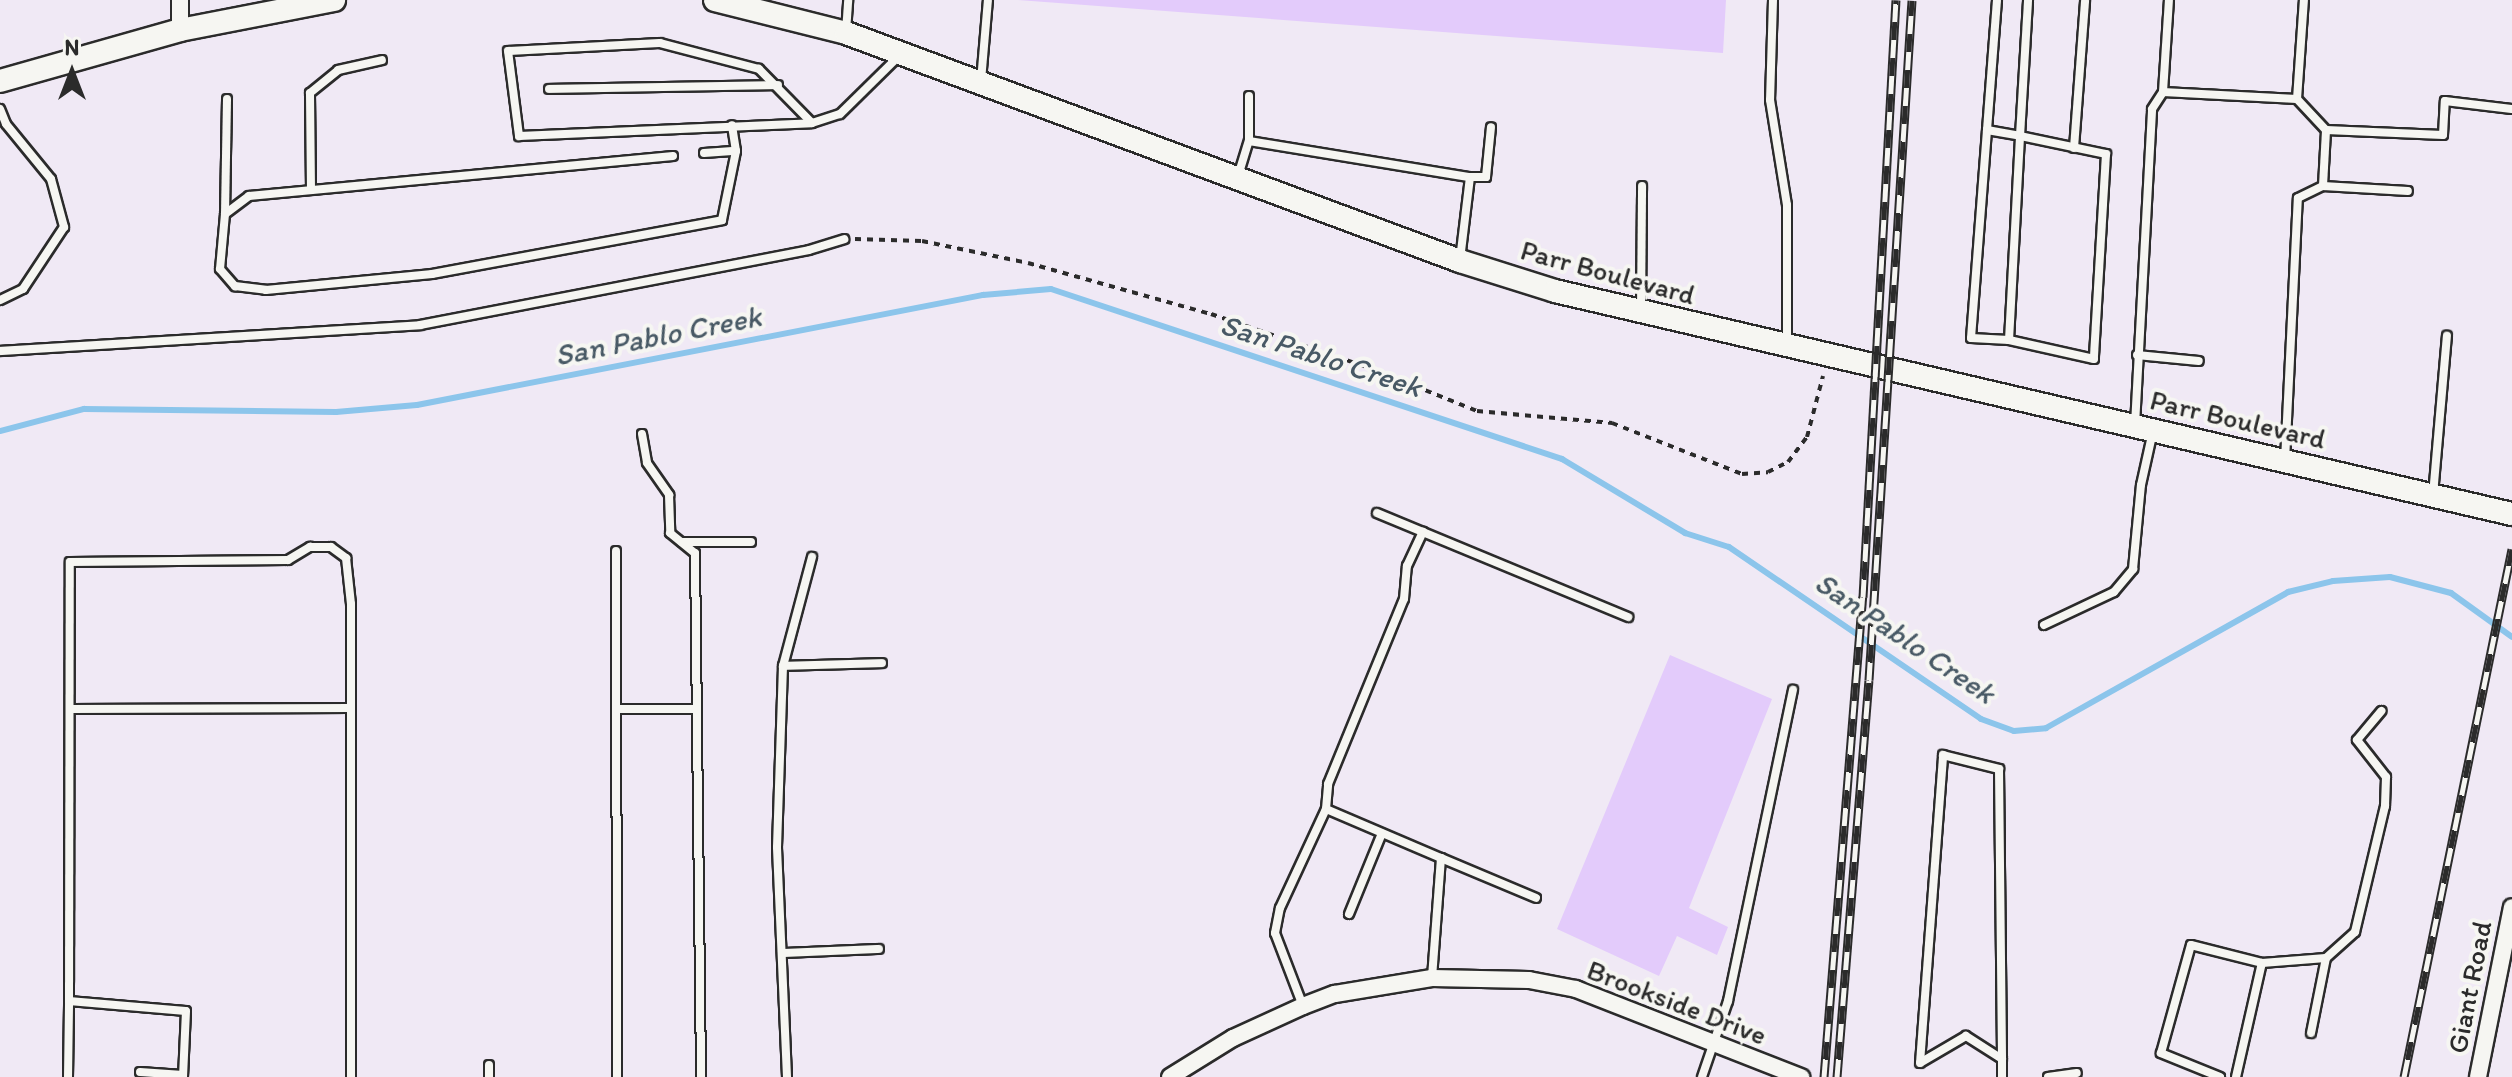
<!DOCTYPE html>
<html>
<head>
<meta charset="utf-8">
<style>
  body { margin:0 }
  #map { position:relative; width:2512px; height:1077px; overflow:hidden; background:#f0e9f5; font-family:Itim,sans-serif }
  div>[style] { position:absolute }
  [style*='--x'] { left:calc(var(--x)*1px); top:calc(var(--y)*1px); width:calc(var(--w)*1px); rotate:calc(var(--a)*1deg) }
  .stream>* { height:6px; margin:-3px; padding:0 3px; transform-origin:3px; border-radius:3px; background:#8cc5eb }
  .building>* { inset:0; background:#e3cbfb }
  .path>* { height:4px; margin-top:-2px; transform-origin:0; background:repeating-linear-gradient(90deg,#2b2b2b 0 6px,transparent 0 12px) }
  .roads { filter:drop-shadow(2px 0 #2b2b2b) drop-shadow(-2px 0 #2b2b2b) drop-shadow(0 2px #2b2b2b) drop-shadow(0 -2px #2b2b2b) }
  .service>* { height:8px; margin:-4px; padding:0 4px; transform-origin:4px; border-radius:4px; background:#f6f6f2 }
  .minor>* { height:16px; margin:-8px; padding:0 8px; transform-origin:8px; border-radius:8px; background:#f6f6f2 }
  .tertiary>* { height:22px; margin:-11px; padding:0 11px; transform-origin:11px; border-radius:11px; background:#f6f6f2 }
  .rail>* { height:9px; margin-top:-4.5px; transform-origin:0; background:repeating-linear-gradient(90deg,#f6f6f2 0 18px,#2b2b2b 0 36px); box-sizing:border-box; border-block:2px solid #2b2b2b }
  span { translate:-50% -50%; white-space:nowrap; text-align:center; line-height:1.15; -webkit-text-stroke:8px #f6f6f2; paint-order:stroke }
  .street-label { font-size:28px; color:#2b2b2b }
  .water-label { font-size:30px; color:#485965; font-style:italic }
  .north { position:absolute; left:32px; top:32px; width:80px; height:80px; -webkit-text-stroke:6px #f6f6f2; paint-order:stroke; rotate:0deg; font-size:22px; font-weight:700; line-height:32px; text-align:center; color:#2b2b2b }
  .north::after { content:''; display:block; margin:auto; width:28px; height:36px; background:#2b2b2b; clip-path:polygon(50% 0,100% 100%,50% 72%,0 100%) }
</style>
</head>
<body>
<div id="map">
  <div class="stream">
    <i style="--x:0;--y:431;--w:87;--a:-14.7"></i>
    <i style="--x:84;--y:409;--w:252;--a:0.7"></i>
    <i style="--x:336;--y:412;--w:81;--a:-4.9"></i>
    <i style="--x:417;--y:405;--w:577;--a:-11"></i>
    <i style="--x:983;--y:295;--w:68;--a:-5"></i>
    <i style="--x:1051;--y:289;--w:539;--a:18.4"></i>
    <i style="--x:1562;--y:459;--w:144;--a:31"></i>
    <i style="--x:1685;--y:533;--w:46;--a:17.7"></i>
    <i style="--x:1729;--y:547;--w:305;--a:34.3"></i>
    <i style="--x:1981;--y:719;--w:35;--a:20"></i>
    <i style="--x:2014;--y:731;--w:32;--a:-5"></i>
    <i style="--x:2046;--y:728;--w:278;--a:-29.3"></i>
    <i style="--x:2288;--y:592;--w:46;--a:-13.7"></i>
    <i style="--x:2333;--y:581;--w:57;--a:-4"></i>
    <i style="--x:2390;--y:577;--w:63;--a:14.7"></i>
    <i style="--x:2451;--y:593;--w:75;--a:35.8"></i>
  </div>
  <div class="building">
    <i style="clip-path:polygon(1018px 0,1726px 0,1723px 53px)"></i>
    <i style="clip-path:polygon(1670px 655px,1772px 699px,1689px 908px,1728px 927px,1717px 955px,1677px 936px,1659px 976px,1557px 929px)"></i>
  </div>
  <div class="path">
    <i style="--x:855;--y:239;--w:67;--a:1.7"></i>
    <i style="--x:922;--y:241;--w:108;--a:11.7"></i>
    <i style="--x:1028;--y:263;--w:190;--a:15.6"></i>
    <i style="--x:1211;--y:314;--w:168;--a:18.8"></i>
    <i style="--x:1370;--y:368;--w:115;--a:21.9"></i>
    <i style="--x:1477;--y:411;--w:136;--a:5.1"></i>
    <i style="--x:1612;--y:423;--w:140;--a:21.4"></i>
    <i style="--x:1742;--y:474;--w:26;--a:-4"></i>
    <i style="--x:1768;--y:472;--w:22;--a:-27"></i>
    <i style="--x:1788;--y:462;--w:31;--a:-53"></i>
    <i style="--x:1807;--y:437;--w:63;--a:-75.3"></i>
  </div>
  <div class="roads">
    <div class="service">
      <i style="--x:1773;--y:0;--w:100;--a:91.7"></i>
      <i style="--x:1770;--y:100;--w:106;--a:80.8"></i>
      <i style="--x:1787;--y:205;--w:137;--a:90"></i>
      <i style="--x:846;--y:32;--w:32;--a:-86"></i>
      <i style="--x:981;--y:81;--w:81;--a:-85.1"></i>
      <i style="--x:549;--y:89;--w:229;--a:-1"></i>
      <i style="--x:2163;--y:92;--w:92;--a:-86.3"></i>
      <i style="--x:2297;--y:99;--w:99;--a:-86"></i>
      <i style="--x:0;--y:109;--w:16;--a:68"></i>
      <i style="--x:6;--y:124;--w:71;--a:50.7"></i>
      <i style="--x:51;--y:179;--w:50;--a:74.8"></i>
      <i style="--x:64;--y:227;--w:74;--a:123.5"></i>
      <i style="--x:23;--y:289;--w:25;--a:154"></i>
      <i style="--x:812;--y:123;--w:76;--a:-134.5"></i>
      <i style="--x:759;--y:69;--w:102;--a:-165.3"></i>
      <i style="--x:660;--y:43;--w:152;--a:177"></i>
      <i style="--x:508;--y:51;--w:86;--a:82.6"></i>
      <i style="--x:519;--y:136;--w:293;--a:-2.5"></i>
      <i style="--x:812;--y:123;--w:29;--a:-18"></i>
      <i style="--x:840;--y:114;--w:83;--a:-44.5"></i>
      <i style="--x:1987;--y:130;--w:130;--a:-85.6"></i>
      <i style="--x:1249;--y:141;--w:224;--a:9.3"></i>
      <i style="--x:1470;--y:177;--w:84;--a:96.9"></i>
      <i style="--x:2074;--y:148;--w:148;--a:-85.7"></i>
      <i style="--x:704;--y:153;--w:32;--a:-4"></i>
      <i style="--x:673;--y:156;--w:426;--a:174.6"></i>
      <i style="--x:249;--y:196;--w:30;--a:143"></i>
      <i style="--x:225;--y:214;--w:55;--a:95.2"></i>
      <i style="--x:220;--y:269;--w:23;--a:49"></i>
      <i style="--x:235;--y:286;--w:31;--a:7"></i>
      <i style="--x:266;--y:290;--w:167;--a:-5.5"></i>
      <i style="--x:432;--y:274;--w:295;--a:-10.5"></i>
      <i style="--x:722;--y:220;--w:70;--a:-78.5"></i>
      <i style="--x:736;--y:151;--w:26;--a:-99"></i>
      <i style="--x:1238;--y:176;--w:37;--a:-73"></i>
      <i style="--x:1249;--y:141;--w:45;--a:-90"></i>
      <i style="--x:1470;--y:177;--w:16;--a:0"></i>
      <i style="--x:1486;--y:177;--w:50;--a:-84.3"></i>
      <i style="--x:2323;--y:186;--w:85;--a:3.4"></i>
      <i style="--x:311;--y:190;--w:97;--a:-90.6"></i>
      <i style="--x:310;--y:93;--w:36;--a:-39"></i>
      <i style="--x:338;--y:70;--w:45;--a:-12.8"></i>
      <i style="--x:225;--y:214;--w:115;--a:-89"></i>
      <i style="--x:1641;--y:309;--w:123;--a:-89.5"></i>
      <i style="--x:2009;--y:340;--w:38;--a:-177"></i>
      <i style="--x:1971;--y:338;--w:209;--a:-85.6"></i>
      <i style="--x:1987;--y:130;--w:34;--a:10"></i>
      <i style="--x:2020;--y:136;--w:88;--a:11.8"></i>
      <i style="--x:2106;--y:154;--w:205;--a:93.4"></i>
      <i style="--x:2094;--y:359;--w:87;--a:-167.4"></i>
      <i style="--x:2009;--y:340;--w:204;--a:-86.9"></i>
      <i style="--x:2020;--y:136;--w:136;--a:-86.6"></i>
      <i style="--x:0;--y:351;--w:421;--a:-3.5"></i>
      <i style="--x:420;--y:325;--w:396;--a:-10.9"></i>
      <i style="--x:809;--y:250;--w:37;--a:-17"></i>
      <i style="--x:2137;--y:355;--w:62;--a:5.5"></i>
      <i style="--x:2135;--y:425;--w:316;--a:-86.9"></i>
      <i style="--x:2152;--y:109;--w:20;--a:-57"></i>
      <i style="--x:2163;--y:92;--w:134;--a:3"></i>
      <i style="--x:2297;--y:99;--w:42;--a:46.9"></i>
      <i style="--x:2326;--y:130;--w:117;--a:2.4"></i>
      <i style="--x:2443;--y:135;--w:34;--a:-87"></i>
      <i style="--x:2445;--y:101;--w:67;--a:6.8"></i>
      <i style="--x:642;--y:434;--w:29;--a:80"></i>
      <i style="--x:647;--y:463;--w:39;--a:55"></i>
      <i style="--x:669;--y:495;--w:38;--a:88"></i>
      <i style="--x:670;--y:533;--w:32;--a:39"></i>
      <i style="--x:695;--y:553;--w:524;--a:89.34"></i>
      <i style="--x:2285;--y:461;--w:263;--a:-87.2"></i>
      <i style="--x:2298;--y:198;--w:28;--a:-26"></i>
      <i style="--x:2323;--y:186;--w:56;--a:-86.9"></i>
      <i style="--x:2433;--y:495;--w:160;--a:-85"></i>
      <i style="--x:1377;--y:513;--w:272;--a:22.5"></i>
      <i style="--x:682;--y:542;--w:69;--a:0"></i>
      <i style="--x:616;--y:551;--w:526;--a:89.89"></i>
      <i style="--x:2044;--y:625;--w:77;--a:-25.2"></i>
      <i style="--x:2114;--y:592;--w:30;--a:-50"></i>
      <i style="--x:2133;--y:569;--w:84;--a:-84.6"></i>
      <i style="--x:2141;--y:485;--w:55;--a:-77.5"></i>
      <i style="--x:783;--y:666;--w:99;--a:-1.7"></i>
      <i style="--x:70;--y:709;--w:281;--a:-0.2"></i>
      <i style="--x:617;--y:709;--w:80;--a:0"></i>
      <i style="--x:1326;--y:809;--w:25;--a:-85"></i>
      <i style="--x:1328;--y:784;--w:200;--a:-67.7"></i>
      <i style="--x:1404;--y:599;--w:33;--a:-85"></i>
      <i style="--x:1407;--y:566;--w:38;--a:-65"></i>
      <i style="--x:1441;--y:858;--w:103;--a:22.8"></i>
      <i style="--x:1349;--y:914;--w:87;--a:-67.8"></i>
      <i style="--x:782;--y:953;--w:97;--a:-2.4"></i>
      <i style="--x:69;--y:1001;--w:439;--a:-89.9"></i>
      <i style="--x:70;--y:562;--w:218;--a:-0.5"></i>
      <i style="--x:288;--y:560;--w:26;--a:-31"></i>
      <i style="--x:310;--y:547;--w:21;--a:0"></i>
      <i style="--x:331;--y:547;--w:19;--a:36"></i>
      <i style="--x:346;--y:558;--w:46;--a:83.8"></i>
      <i style="--x:351;--y:604;--w:473;--a:90"></i>
      <i style="--x:1303;--y:1006;--w:78;--a:-111"></i>
      <i style="--x:1275;--y:933;--w:25;--a:-79"></i>
      <i style="--x:1280;--y:908;--w:109;--a:-65.1"></i>
      <i style="--x:1326;--y:809;--w:125;--a:23.1"></i>
      <i style="--x:1441;--y:858;--w:120;--a:94.3"></i>
      <i style="--x:2311;--y:1033;--w:76;--a:-78.7"></i>
      <i style="--x:2002;--y:1059;--w:43;--a:-147.4"></i>
      <i style="--x:1966;--y:1036;--w:53;--a:149.6"></i>
      <i style="--x:1920;--y:1063;--w:309;--a:-85.7"></i>
      <i style="--x:1943;--y:755;--w:58;--a:14"></i>
      <i style="--x:1999;--y:769;--w:290;--a:89.4"></i>
      <i style="--x:2002;--y:1059;--w:18;--a:90"></i>
      <i style="--x:140;--y:1072;--w:43;--a:4"></i>
      <i style="--x:68;--y:1077;--w:76;--a:-89.2"></i>
      <i style="--x:69;--y:1001;--w:117;--a:4.9"></i>
      <i style="--x:186;--y:1011;--w:66;--a:92.6"></i>
      <i style="--x:489;--y:1077;--w:12;--a:-90"></i>
      <i style="--x:787;--y:1077;--w:230;--a:-92.5"></i>
      <i style="--x:777;--y:847;--w:181;--a:-88.1"></i>
      <i style="--x:783;--y:666;--w:113;--a:-75.1"></i>
      <i style="--x:1702;--y:1077;--w:80;--a:-71.1"></i>
      <i style="--x:1728;--y:1001;--w:318;--a:-78.2"></i>
      <i style="--x:2048;--y:1077;--w:29;--a:-8"></i>
      <i style="--x:2220;--y:1077;--w:64;--a:-157.9"></i>
      <i style="--x:2161;--y:1053;--w:112;--a:-74.5"></i>
      <i style="--x:2191;--y:945;--w:73;--a:14.2"></i>
      <i style="--x:2236;--y:1077;--w:117;--a:-77.2"></i>
      <i style="--x:2262;--y:963;--w:64;--a:-4.5"></i>
      <i style="--x:2326;--y:958;--w:39;--a:-42"></i>
      <i style="--x:2355;--y:932;--w:130;--a:-76.6"></i>
      <i style="--x:2385;--y:806;--w:29;--a:-88"></i>
      <i style="--x:2386;--y:777;--w:47;--a:-128.1"></i>
      <i style="--x:2357;--y:740;--w:38;--a:-50"></i>
    </div>
    <div class="minor">
      <i style="--x:180;--y:0;--w:30;--a:90"></i>
      <i style="--x:1170;--y:1077;--w:74;--a:-31.8"></i>
      <i style="--x:1233;--y:1038;--w:77;--a:-24.6"></i>
      <i style="--x:1303;--y:1006;--w:34;--a:-21"></i>
      <i style="--x:1335;--y:994;--w:98;--a:-9.4"></i>
      <i style="--x:1432;--y:978;--w:97;--a:1.2"></i>
      <i style="--x:1529;--y:980;--w:48;--a:10.8"></i>
      <i style="--x:1576;--y:989;--w:242;--a:21.4"></i>
      <i style="--x:2478;--y:1077;--w:173;--a:-78.7"></i>
    </div>
    <div class="tertiary">
      <i style="--x:715;--y:0;--w:135;--a:14.1"></i>
      <i style="--x:846;--y:33;--w:655;--a:20.37"></i>
      <i style="--x:1460;--y:261;--w:100;--a:17.5"></i>
      <i style="--x:1555;--y:291;--w:983;--a:13.12"></i>
      <i style="--x:0;--y:81;--w:187;--a:-15.8"></i>
      <i style="--x:180;--y:30;--w:157;--a:-11"></i>
    </div>
  </div>
  <div class="rail">
    <i style="--x:1824;--y:1077;--w:482;--a:-85.4"></i>
    <i style="--x:1863;--y:597;--w:598;--a:-86.84"></i>
    <i style="--x:1837;--y:1077;--w:398;--a:-85.4"></i>
    <i style="--x:1869;--y:680;--w:681;--a:-86.38"></i>
    <i style="--x:2404;--y:1077;--w:539;--a:-78.44"></i>
  </div>
  <div class="street-label">
    <span style="left:1608px;top:272px;rotate:15deg">Parr Boulevard</span>
    <span style="left:2238px;top:419px;rotate:13deg">Parr Boulevard</span>
    <span style="left:2469px;top:987px;rotate:-79deg">Giant Road</span>
    <span style="left:1677px;top:1002px;rotate:21deg">Brookside Drive</span>
  </div>
  <div class="water-label">
    <span style="left:658px;top:336px;rotate:-11deg">San Pablo Creek</span>
    <span style="left:1321px;top:356px;rotate:18deg">San Pablo Creek</span>
    <span style="left:1905px;top:638px;rotate:34deg">San Pablo Creek</span>
  </div>
  <div class="north">N</div>
</div>
</body>
</html>
